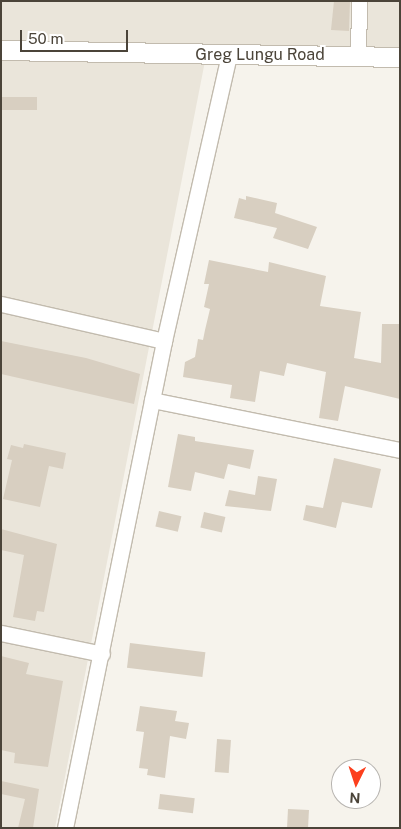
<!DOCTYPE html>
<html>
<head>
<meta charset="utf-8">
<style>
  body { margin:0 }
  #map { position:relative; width:401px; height:829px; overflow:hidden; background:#f6f3ec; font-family:"Public Sans",sans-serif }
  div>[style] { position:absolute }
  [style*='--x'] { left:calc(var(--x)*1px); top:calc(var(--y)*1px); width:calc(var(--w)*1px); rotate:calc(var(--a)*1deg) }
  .residential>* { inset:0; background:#eae5da }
  .building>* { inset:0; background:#d8cfc1; transform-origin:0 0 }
  .roads { filter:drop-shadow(1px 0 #c2bbae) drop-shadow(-1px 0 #c2bbae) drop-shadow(0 1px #c2bbae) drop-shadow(0 -1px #c2bbae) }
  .minor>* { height:15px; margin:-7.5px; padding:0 7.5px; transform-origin:7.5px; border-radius:7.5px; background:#fff }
  .tertiary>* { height:19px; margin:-9.5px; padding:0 9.5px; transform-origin:9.5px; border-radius:9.5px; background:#fff }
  span { translate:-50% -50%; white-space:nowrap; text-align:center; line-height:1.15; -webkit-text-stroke:4px #fff; paint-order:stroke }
  .street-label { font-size:16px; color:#4b4439 }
  .frame { position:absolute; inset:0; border:2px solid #4b4439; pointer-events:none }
  .north { position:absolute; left:331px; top:759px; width:50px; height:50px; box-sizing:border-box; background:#fff; border:1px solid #b7b4b0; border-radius:50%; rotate:184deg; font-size:14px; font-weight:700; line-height:20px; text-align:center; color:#4b4439 }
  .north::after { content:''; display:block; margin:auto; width:18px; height:22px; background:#fc3f1d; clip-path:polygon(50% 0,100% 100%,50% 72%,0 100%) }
  .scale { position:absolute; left:20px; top:30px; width:108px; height:22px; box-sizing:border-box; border:2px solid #4b4439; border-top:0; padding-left:6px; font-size:15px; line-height:18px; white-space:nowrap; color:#4b4439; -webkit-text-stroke:4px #fff; paint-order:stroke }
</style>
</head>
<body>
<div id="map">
  <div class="residential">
    <i style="clip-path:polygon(1px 1px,400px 1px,400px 58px,206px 56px,55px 828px,1px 828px)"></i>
  </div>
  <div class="building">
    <i style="clip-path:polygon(334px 1px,350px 1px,349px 31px,331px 30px)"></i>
    <i style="left:1px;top:97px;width:36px;height:13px"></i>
    <i style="clip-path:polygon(246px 196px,277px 203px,275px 213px,317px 227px,308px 249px,273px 238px,277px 228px,234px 218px,239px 198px,246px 200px)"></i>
    <i style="clip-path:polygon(209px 260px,268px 272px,269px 262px,326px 276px,320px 306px,361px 312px,354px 358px,381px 363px,382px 324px,400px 324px,400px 399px,345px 386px,338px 421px,319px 418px,326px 372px,287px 363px,284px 376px,260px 371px,255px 402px,230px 398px,232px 385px,183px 377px,185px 362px,195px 357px,198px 339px,203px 340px,205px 330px,210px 309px,204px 307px,209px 284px,204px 284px)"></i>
    <i style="clip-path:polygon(1px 341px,86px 358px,140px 374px,134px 404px,1px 374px)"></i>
    <i style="clip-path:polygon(178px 434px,195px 437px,195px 441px,254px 450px,250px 469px,228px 464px,224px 479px,195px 472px,191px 491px,168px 487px)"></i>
    <i style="clip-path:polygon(24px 444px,66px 453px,63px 469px,49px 466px,40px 507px,3px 499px,12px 460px,7px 459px,11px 445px,23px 448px)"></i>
    <i style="clip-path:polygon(334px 458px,381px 469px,372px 508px,342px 502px,336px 528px,303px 520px,306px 505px,323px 508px)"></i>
    <i style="clip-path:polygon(258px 476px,277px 479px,271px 511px,225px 506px,229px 490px,255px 495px)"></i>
    <i style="left:159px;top:511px;width:23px;height:16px;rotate:13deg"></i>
    <i style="left:204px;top:512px;width:22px;height:16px;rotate:13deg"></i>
    <i style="clip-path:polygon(1px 529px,57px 544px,44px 612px,37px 611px,35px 621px,13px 617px,24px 555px,1px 550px)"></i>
    <i style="left:130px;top:643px;width:76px;height:25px;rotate:7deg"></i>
    <i style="clip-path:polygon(1px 656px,29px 663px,26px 674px,63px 681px,48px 767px,14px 763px,15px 753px,1px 750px)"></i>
    <i style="clip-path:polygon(140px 706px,177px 711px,175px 721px,189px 723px,186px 739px,170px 736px,165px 778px,147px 775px,148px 769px,139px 768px,144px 732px,136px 731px)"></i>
    <i style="left:217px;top:739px;width:14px;height:33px;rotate:4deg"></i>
    <i style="clip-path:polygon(1px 781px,39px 789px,33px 828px,18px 828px,25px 799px,1px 794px)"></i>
    <i style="left:160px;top:794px;width:35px;height:15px;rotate:7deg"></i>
    <i style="left:288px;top:809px;width:21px;height:19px;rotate:3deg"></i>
  </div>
  <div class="roads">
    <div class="minor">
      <i style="--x:358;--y:55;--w:54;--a:-88.9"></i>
      <i style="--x:1;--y:304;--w:167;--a:12.8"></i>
      <i style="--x:152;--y:400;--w:253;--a:11.4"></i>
      <i style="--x:1;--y:633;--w:103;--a:11.7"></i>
      <i style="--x:65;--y:828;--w:497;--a:-78.5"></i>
      <i style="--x:164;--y:341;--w:293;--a:-77.2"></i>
    </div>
    <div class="tertiary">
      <i style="--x:1;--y:50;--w:399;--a:1"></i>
    </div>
  </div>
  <div class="street-label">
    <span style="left:260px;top:55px">Greg Lungu Road</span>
  </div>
  <div class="frame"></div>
  <div class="north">N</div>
  <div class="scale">50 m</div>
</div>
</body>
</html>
